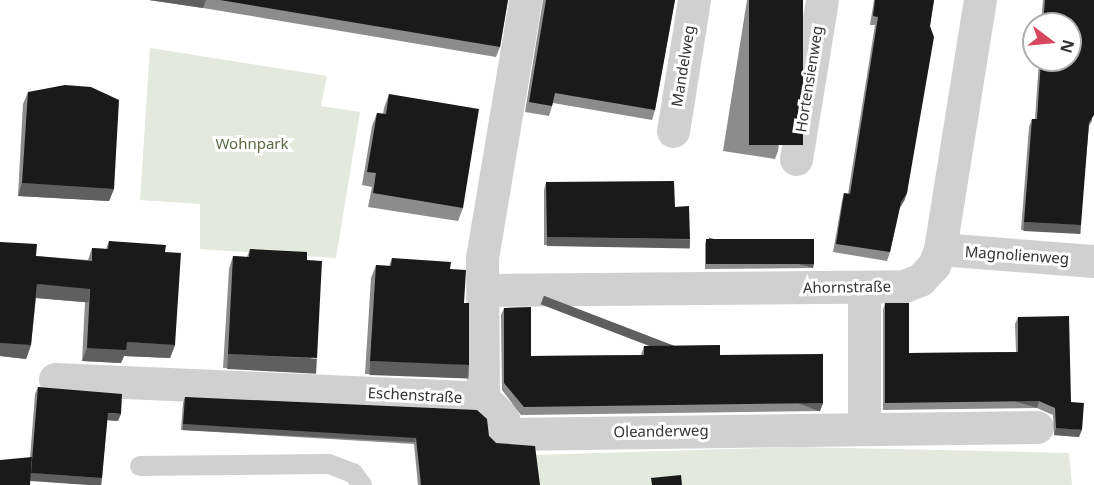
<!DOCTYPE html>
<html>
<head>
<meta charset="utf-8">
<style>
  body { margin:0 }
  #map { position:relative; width:1094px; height:485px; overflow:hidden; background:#fff; font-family:"Noto Sans",sans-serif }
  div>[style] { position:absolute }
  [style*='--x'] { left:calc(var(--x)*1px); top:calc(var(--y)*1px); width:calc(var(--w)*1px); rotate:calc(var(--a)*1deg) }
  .green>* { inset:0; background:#e3e9dd }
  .lane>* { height:20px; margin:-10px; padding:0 10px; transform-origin:10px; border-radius:10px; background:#d0d0d0 }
  .street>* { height:33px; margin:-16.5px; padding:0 16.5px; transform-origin:16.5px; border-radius:16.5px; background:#d0d0d0 }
  .wall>* { inset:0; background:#8c8c8c }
  .shaded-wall>* { inset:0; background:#5f5f5f; transform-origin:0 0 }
  .building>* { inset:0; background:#1a1a1a; transform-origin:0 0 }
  span { translate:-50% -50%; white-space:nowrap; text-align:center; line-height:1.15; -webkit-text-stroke:6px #fff; paint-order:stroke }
  .street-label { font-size:15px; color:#333 }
  .park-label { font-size:15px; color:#596b43 }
  .north { position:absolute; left:1022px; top:12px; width:60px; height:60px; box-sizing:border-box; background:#fff; border:2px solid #adadad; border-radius:50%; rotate:106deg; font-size:16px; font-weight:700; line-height:24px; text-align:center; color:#333 }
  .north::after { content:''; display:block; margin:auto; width:21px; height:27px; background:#d6485f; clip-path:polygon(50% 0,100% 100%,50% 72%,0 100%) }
</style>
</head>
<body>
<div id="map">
  <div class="green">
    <i style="clip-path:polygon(150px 48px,327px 76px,321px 106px,360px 112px,336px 258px,200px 249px,200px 204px,140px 200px)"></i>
    <i style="clip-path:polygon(801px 447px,1069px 453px,1072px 485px,536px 485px,464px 457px)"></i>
  </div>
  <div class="lane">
    <i style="--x:140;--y:466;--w:189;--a:-0.6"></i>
    <i style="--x:329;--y:464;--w:26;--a:21"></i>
    <i style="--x:353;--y:473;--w:15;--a:53"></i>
  </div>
  <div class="street">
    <i style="--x:673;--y:131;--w:133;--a:-80.9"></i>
    <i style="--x:796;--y:159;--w:161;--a:-80.7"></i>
    <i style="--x:940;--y:249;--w:154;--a:4.5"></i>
    <i style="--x:483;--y:290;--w:421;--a:-0.5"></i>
    <i style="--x:904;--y:286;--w:17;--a:-21"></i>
    <i style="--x:920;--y:280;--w:21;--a:-47"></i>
    <i style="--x:934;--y:265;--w:17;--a:-69"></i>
    <i style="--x:940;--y:249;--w:252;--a:-80.9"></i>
    <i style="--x:55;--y:379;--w:428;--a:2.5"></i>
    <i style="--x:483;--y:398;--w:140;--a:-90.4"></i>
    <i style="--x:482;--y:258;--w:262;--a:-80.5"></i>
    <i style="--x:483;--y:398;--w:28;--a:45"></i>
    <i style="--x:503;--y:418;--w:16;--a:90"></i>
    <i style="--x:503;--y:434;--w:534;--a:-0.75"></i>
    <i style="--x:864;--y:427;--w:140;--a:-90"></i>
  </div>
  <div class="wall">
    <i style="clip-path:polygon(149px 0,508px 0,500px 47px,496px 57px,203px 8px)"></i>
    <i style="clip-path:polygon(543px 0,675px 0,655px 110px,652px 120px,553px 103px,549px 116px,525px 112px)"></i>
    <i style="clip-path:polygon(747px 0,803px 0,778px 151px,775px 159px,723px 151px)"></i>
    <i style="clip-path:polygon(874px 0,934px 0,930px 26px,907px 193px,904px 201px,900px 208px,890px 252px,887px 261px,833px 252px,842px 201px,844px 193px,848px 194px,875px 25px,870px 25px)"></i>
    <i style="clip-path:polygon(1043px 0,1094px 0,1092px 121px,1089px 126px,1079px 233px,1021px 230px,1029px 127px,1032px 119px,1035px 119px,1039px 60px,1070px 60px,1070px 24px,1041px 24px)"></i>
    <i style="clip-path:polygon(28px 92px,114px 189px,109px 201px,18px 196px,23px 104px)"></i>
    <i style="clip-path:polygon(389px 94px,463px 208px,458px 221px,368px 207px,372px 187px,362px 185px,372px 126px,377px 113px,383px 114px,384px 108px)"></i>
    <i style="clip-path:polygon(546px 182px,675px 207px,690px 239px,687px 247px,544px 245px,544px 190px)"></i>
    <i style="clip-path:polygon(706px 240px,813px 268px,705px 269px,705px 244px)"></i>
    <i style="clip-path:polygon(109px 241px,165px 252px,175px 345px,170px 358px,124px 356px,121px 363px,82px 361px,85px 302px,36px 298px,31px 345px,26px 359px,0 356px,0 242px,36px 256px,88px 260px,92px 248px,106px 249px)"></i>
    <i style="clip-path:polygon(250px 249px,307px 260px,312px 372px,223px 368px,229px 269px,233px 256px,247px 257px)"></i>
    <i style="clip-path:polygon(392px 258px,450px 269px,464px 303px,464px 378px,365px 374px,371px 278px,376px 265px,389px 266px)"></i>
    <i style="clip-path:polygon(885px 303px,909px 353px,1016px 352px,1015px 324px,1018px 317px,1071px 402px,1079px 437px,1054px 435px,1053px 415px,1037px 408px,883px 410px,883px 310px)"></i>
    <i style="clip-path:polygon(504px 308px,531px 356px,641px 355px,644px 346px,720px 355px,823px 403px,820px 411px,521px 415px,502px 390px,501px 315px)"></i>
    <i style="clip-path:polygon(38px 387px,118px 421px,107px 420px,102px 478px,100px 485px,30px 480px,30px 458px,35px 394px)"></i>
    <i style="clip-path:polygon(185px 397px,489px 436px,540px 485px,418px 485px,414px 444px,181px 430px,183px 403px)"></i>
  </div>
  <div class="shaded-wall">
    <i style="clip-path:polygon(149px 0,206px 0,203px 8px)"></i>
    <i style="clip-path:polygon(22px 183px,114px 189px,109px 201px,18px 196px)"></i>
    <i style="clip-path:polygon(907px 193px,904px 201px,898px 210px,901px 202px)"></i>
    <i style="left:1024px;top:222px;width:57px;height:9px;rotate:3deg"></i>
    <i style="left:547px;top:237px;width:143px;height:9px;rotate:1deg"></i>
    <i style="left:814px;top:264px;width:4px;height:108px;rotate:104deg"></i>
    <i style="left:37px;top:284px;width:53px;height:14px;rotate:5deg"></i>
    <i style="clip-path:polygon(127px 342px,175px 345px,170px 358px,124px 356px,121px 363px,82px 361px,87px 348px)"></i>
    <i style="clip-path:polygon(0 343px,31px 345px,26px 359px,0 356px)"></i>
    <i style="left:228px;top:354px;width:89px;height:15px;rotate:3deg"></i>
    <i style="left:370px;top:361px;width:99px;height:14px;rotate:2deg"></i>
    <i style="left:1039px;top:401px;width:7px;height:154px;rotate:106deg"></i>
    <i style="left:823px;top:403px;width:9px;height:299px;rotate:111deg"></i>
    <i style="clip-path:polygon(108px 413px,121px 414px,118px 421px,105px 420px)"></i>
    <i style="left:183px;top:424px;width:233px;height:6px;rotate:3deg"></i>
    <i style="clip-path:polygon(1056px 428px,1082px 430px,1079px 437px,1054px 435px)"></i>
    <i style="left:31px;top:473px;width:71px;height:8px;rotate:4deg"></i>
  </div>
  <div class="building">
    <i style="clip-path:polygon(220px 0,508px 0,500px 47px)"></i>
    <i style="clip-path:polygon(546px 0,675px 0,655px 110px,555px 93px,552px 106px,529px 102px)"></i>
    <i style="left:749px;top:0;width:54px;height:145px"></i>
    <i style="clip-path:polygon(875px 0,934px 0,930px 26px,934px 37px,907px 193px,901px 202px,890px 252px,836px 244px,844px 193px,850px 194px,878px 17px,873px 16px)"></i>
    <i style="clip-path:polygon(1045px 0,1094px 0,1094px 115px,1089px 123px,1081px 225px,1024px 222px,1032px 119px,1037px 119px,1041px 60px,1070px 60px,1070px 24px,1043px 24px)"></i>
    <i style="clip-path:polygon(65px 85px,91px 87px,119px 100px,114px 189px,22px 183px,28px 92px)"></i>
    <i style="clip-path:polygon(389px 94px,479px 109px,463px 208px,373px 193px,376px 173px,367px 172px,377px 113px,386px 114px)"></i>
    <i style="clip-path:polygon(674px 181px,675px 207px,689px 206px,690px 239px,547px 237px,546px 182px)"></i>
    <i style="left:814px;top:239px;width:25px;height:108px;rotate:90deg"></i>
    <i style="clip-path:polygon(109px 241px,166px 245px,165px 252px,181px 253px,175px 345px,127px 342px,126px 350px,87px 348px,90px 289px,37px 284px,31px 345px,0 343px,0 242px,37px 244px,36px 256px,92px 261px,92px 248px,108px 249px)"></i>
    <i style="clip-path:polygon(250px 249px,307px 252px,307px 260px,322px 261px,317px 358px,228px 354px,233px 256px,249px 257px)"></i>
    <i style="clip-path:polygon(392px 258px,451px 262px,450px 269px,466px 270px,464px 303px,469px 303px,469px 365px,370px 361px,376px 265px,391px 266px)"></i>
    <i style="clip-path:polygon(885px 303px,909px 303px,909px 353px,1018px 352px,1018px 317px,1069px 316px,1071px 402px,1084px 403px,1082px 430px,1056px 428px,1055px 408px,1039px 401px,885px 403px)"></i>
    <i style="clip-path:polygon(531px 307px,531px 356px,644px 355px,644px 346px,720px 345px,720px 355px,823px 354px,823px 403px,524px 407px,504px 383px,504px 308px)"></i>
    <i style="clip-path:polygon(38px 387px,122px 394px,121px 414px,108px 413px,102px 478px,31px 473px)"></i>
    <i style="clip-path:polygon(185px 397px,477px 410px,487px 419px,489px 436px,496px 443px,535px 446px,540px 485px,421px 485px,416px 438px,183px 424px)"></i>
    <i style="clip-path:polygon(32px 457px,30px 485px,0 485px,0 460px)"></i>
    <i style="clip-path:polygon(681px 475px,682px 485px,652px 485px,651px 478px)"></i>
  </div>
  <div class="street-label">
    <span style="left:683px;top:66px;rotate:-81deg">Mandelweg</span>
    <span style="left:809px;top:79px;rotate:-81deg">Hortensienweg</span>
    <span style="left:1017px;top:255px;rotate:4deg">Magnolienweg</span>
    <span style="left:847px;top:287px;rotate:-1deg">Ahornstraße</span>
    <span style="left:415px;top:395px;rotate:3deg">Eschenstraße</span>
    <span style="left:661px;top:431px;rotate:-1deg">Oleanderweg</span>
  </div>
  <div class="park-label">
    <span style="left:252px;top:144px">Wohnpark</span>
  </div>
  <div class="north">N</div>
</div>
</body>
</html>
